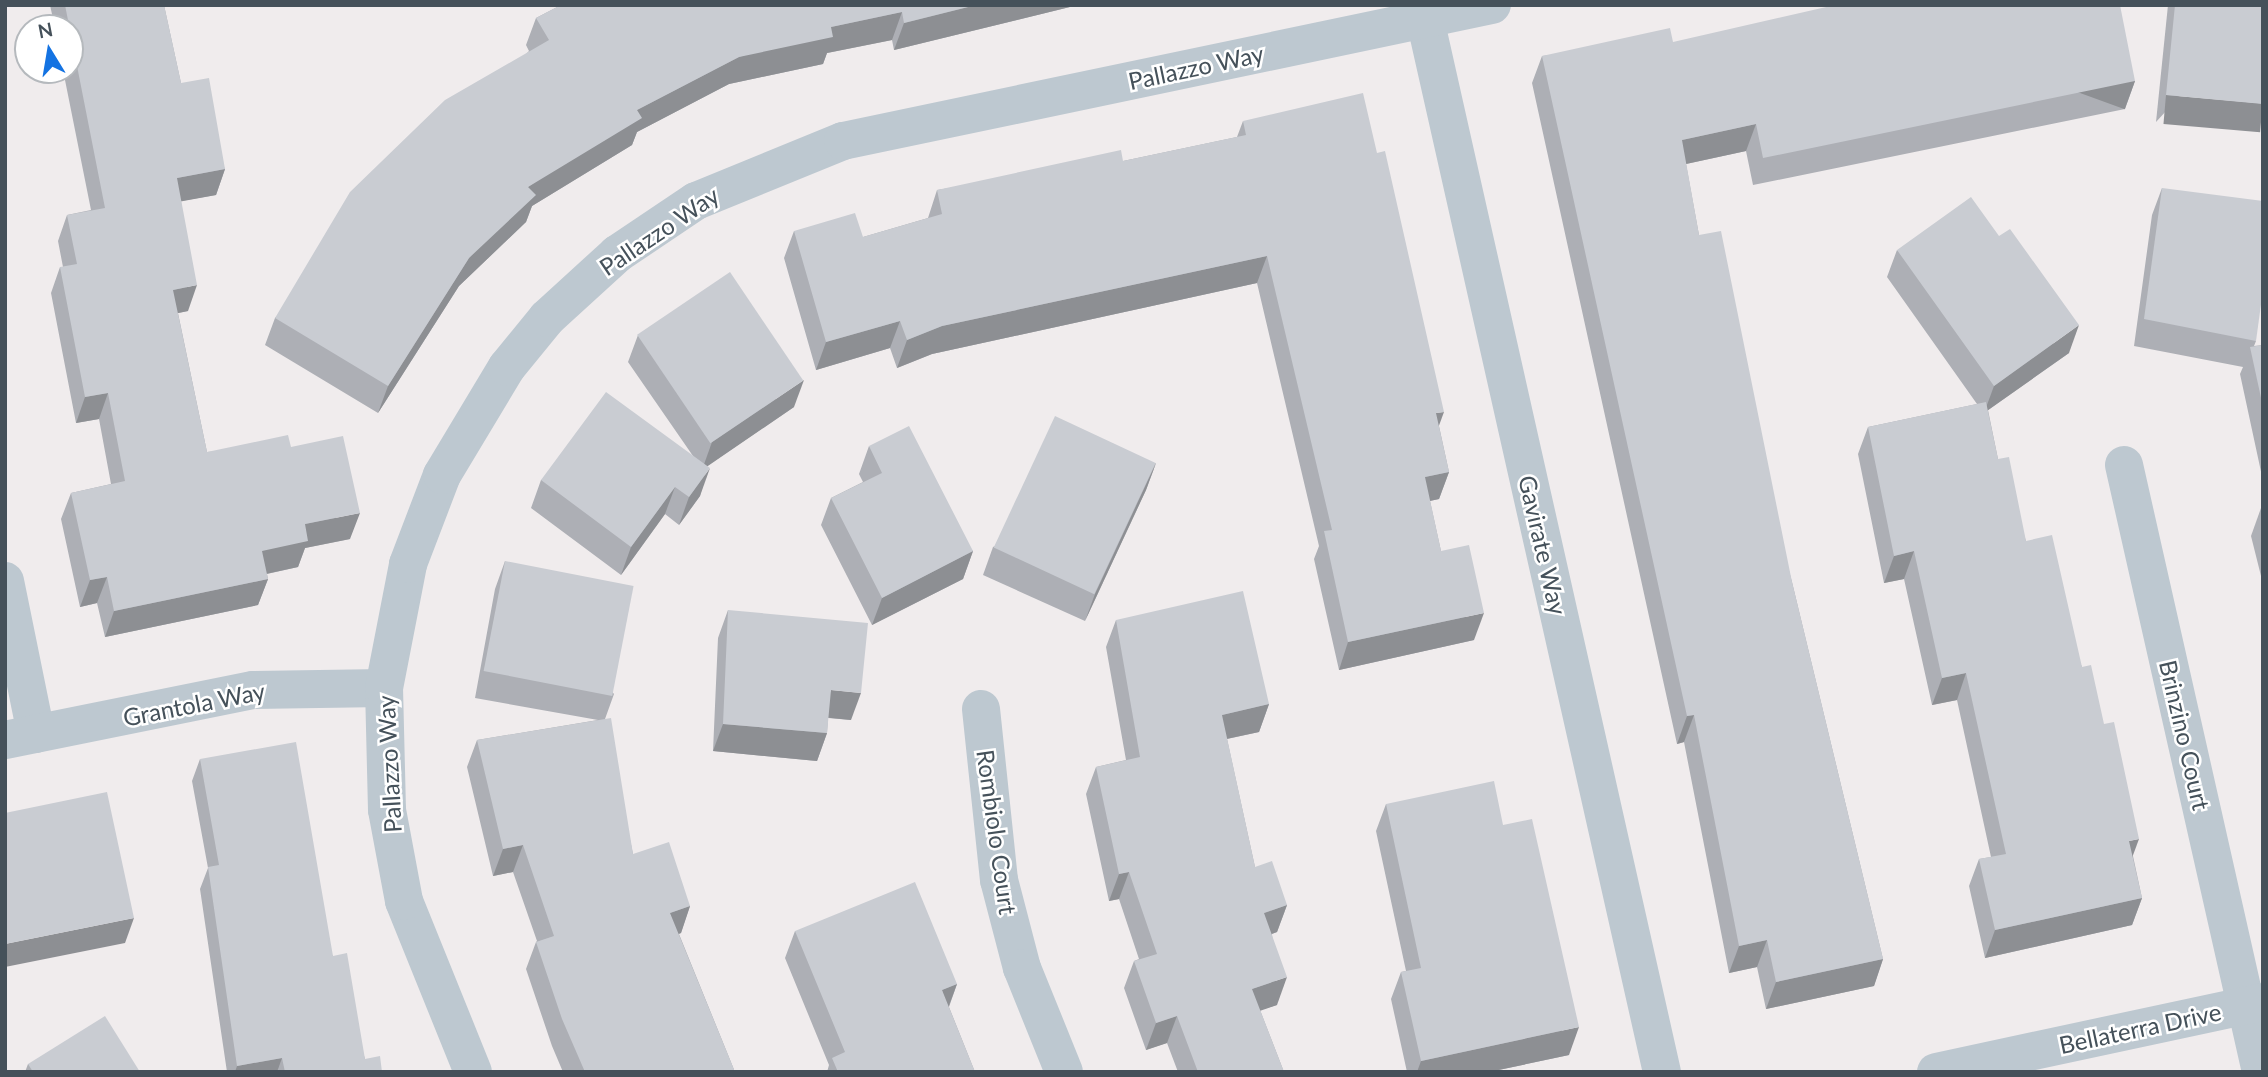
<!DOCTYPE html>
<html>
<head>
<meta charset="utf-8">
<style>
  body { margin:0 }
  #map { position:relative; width:2268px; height:1077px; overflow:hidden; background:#f0eced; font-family:Lato,sans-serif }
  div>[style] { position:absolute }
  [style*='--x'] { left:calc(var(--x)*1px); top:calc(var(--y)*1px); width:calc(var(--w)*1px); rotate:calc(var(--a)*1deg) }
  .minor>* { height:38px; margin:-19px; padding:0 19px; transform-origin:19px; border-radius:19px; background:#bdc8d0 }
  .tertiary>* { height:38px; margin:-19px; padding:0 19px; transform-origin:19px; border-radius:19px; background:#bdc8d0 }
  .wall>* { inset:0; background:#adafb5 }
  .shaded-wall>* { inset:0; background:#8d8f93; transform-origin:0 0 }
  .building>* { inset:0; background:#c9ccd2; transform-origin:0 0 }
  span { translate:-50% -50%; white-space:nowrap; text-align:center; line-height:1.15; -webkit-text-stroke:5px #fff; paint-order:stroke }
  .street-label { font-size:24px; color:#45515a }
  .frame { position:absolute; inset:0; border:7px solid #45515a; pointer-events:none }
  .north { position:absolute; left:14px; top:14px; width:70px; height:70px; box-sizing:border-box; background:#fff; border:2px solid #b5b9bd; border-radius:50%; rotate:349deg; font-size:19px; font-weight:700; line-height:28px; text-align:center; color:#45515a }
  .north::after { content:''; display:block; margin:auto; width:24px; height:32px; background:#1473e2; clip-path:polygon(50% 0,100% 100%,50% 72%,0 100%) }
</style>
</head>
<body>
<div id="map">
  <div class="minor">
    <i style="--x:1425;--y:19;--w:1079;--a:77.32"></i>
    <i style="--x:2124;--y:465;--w:622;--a:77.28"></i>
    <i style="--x:5;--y:581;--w:156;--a:78.5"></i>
    <i style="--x:981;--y:709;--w:172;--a:84"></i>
    <i style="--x:999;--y:880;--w:91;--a:75.4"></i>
    <i style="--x:1022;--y:968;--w:112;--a:68"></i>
    <i style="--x:5;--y:740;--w:253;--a:-11.4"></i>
    <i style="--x:253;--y:690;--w:131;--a:-0.9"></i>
    <i style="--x:473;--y:1072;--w:184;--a:-112"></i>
    <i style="--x:404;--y:901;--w:93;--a:-100.6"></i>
    <i style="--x:387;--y:810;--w:122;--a:-91.4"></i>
    <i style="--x:384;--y:688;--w:126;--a:-79"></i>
    <i style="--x:408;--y:564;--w:95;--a:-69.1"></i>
    <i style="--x:442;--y:475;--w:126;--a:-59"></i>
    <i style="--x:507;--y:367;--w:63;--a:-50.8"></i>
    <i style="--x:547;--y:318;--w:95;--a:-42.4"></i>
    <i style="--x:617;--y:254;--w:95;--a:-33.9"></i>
    <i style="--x:696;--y:201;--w:159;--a:-22.2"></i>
    <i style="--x:843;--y:141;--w:663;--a:-11.84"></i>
  </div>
  <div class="tertiary">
    <i style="--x:1936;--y:1072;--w:334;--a:-12.1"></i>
  </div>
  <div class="wall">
    <i style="clip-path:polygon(50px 5px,164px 5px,181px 83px,225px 169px,216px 195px,181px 201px,188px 311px,178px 313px,207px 452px,291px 447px,350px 539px,305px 548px,298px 567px,267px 574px,268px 579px,258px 605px,105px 637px,97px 603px,80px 607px,61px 519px,71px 493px,111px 484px,99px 419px,76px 423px,51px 293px,60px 267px,63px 267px,58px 241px,67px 215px,91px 210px,63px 70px,70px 70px,70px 28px,55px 28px)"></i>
    <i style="clip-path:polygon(561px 5px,1078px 5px,894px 50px,892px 40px,827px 53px,823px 64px,729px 84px,637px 132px,632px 145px,532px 206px,526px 222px,459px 286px,378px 413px,265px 345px,275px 318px,529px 51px,526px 45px,536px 18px)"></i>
    <i style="clip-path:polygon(2168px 5px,2263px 5px,2156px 122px)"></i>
    <i style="clip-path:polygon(1673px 42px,2135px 81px,2125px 109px,1753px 185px,1746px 151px,1686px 164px,1699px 235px,1792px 582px,1883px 959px,1874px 986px,1766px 1009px,1757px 967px,1729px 973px,1684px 742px,1677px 744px,1532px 83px,1542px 56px)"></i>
    <i style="clip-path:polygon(1243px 121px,1439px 426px,1449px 472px,1439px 499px,1430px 501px,1441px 551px,1474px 640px,1339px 670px,1314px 559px,1319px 546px,1257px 283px,932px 354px,897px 368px,890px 348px,816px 370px,784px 258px,794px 231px,863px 237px,928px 218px,937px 190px,1123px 161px,1237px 137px)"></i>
    <i style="clip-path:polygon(2162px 188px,2256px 341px,2254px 346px,2263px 345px,2263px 481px,2240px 374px,2243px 367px,2134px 346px,2152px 215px)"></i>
    <i style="clip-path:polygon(1897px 250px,2069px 353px,1988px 410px,1998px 459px,2026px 541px,2082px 667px,2133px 856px,2142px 898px,2132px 925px,1985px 958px,1969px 886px,1979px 859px,1991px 857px,1957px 700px,1932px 705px,1904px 579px,1884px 583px,1858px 454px,1868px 427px,1977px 404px,1887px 277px)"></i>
    <i style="clip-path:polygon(638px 335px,794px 407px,707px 466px,700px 496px,679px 525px,665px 514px,621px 575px,531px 508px,541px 480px,693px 456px,628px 362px)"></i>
    <i style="clip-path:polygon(869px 446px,973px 551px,963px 579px,872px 625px,821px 525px,831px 498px,863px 482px,859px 474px)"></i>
    <i style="clip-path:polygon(1156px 463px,1146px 490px,1085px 621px,983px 575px,993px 547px)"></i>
    <i style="clip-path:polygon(2261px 508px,2263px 508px,2263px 584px,2251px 536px)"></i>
    <i style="clip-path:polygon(505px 561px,614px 694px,605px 719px,633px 854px,690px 906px,681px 933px,679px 934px,735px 1072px,563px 1072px,552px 1046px,526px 969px,536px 942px,537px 941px,513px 872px,493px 876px,467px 767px,477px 740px,598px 720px,475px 698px,495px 589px)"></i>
    <i style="clip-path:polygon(728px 610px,851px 720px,828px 718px,827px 733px,817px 761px,713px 751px,718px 638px)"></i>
    <i style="clip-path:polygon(1116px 620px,1269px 704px,1259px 732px,1227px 739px,1255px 867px,1287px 905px,1277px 932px,1272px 934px,1277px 1005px,1260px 1010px,1284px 1072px,1178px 1072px,1167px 1043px,1146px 1050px,1124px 988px,1134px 961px,1139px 959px,1119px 899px,1109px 901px,1086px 794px,1096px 767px,1126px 760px,1106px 647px)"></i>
    <i style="clip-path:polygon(200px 759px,333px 956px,365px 1059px,382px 1072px,227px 1072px,200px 889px,208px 868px,192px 781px)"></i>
    <i style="clip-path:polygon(1386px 804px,1503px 825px,1569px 1055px,1489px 1072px,1407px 1072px,1391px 999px,1401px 972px,1406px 971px,1376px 831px)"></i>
    <i style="clip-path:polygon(795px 931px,957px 984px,949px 1007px,975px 1072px,827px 1072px,829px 1065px,785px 958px)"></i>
    <i style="clip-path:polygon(28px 1064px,140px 1072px,25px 1072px)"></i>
  </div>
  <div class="shaded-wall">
    <i style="clip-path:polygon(976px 5px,1078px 5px,894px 50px,904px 23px)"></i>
    <i style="clip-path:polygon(902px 12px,892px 40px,827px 53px,823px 64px,729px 84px,637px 132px,632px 145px,532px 206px,526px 222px,459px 286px,378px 413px,388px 386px,469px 258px,528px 187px,637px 110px,739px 57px,831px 27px)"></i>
    <i style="left:2135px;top:81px;width:30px;height:380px;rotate:110deg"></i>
    <i style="left:2166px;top:95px;width:97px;height:29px;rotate:5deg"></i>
    <i style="clip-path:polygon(1756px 124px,1746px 151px,1672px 167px,1682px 140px)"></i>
    <i style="clip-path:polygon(225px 169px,216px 195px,167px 204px,177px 178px)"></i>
    <i style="clip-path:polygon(1267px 256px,1257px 283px,932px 354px,897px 368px,907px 340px,942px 326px)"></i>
    <i style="clip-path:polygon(197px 285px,188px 311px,164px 316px,173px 290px)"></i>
    <i style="clip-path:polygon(900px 321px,890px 348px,816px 370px,826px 342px)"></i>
    <i style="clip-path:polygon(2079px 325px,2069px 353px,1984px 413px,1994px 386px)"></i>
    <i style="clip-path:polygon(804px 380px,794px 407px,702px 470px,712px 442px)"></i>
    <i style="clip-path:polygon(108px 393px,99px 419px,76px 423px,85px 397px)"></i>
    <i style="clip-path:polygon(1444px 412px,1434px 439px,1436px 413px)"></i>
    <i style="clip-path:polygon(1156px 463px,1146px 490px,1085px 621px,1095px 594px)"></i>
    <i style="clip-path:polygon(710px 468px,700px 496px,679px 525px,689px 497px)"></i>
    <i style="clip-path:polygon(1449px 472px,1439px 499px,1415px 504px,1425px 477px)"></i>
    <i style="clip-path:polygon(675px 487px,665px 514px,621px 575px,631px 547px)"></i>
    <i style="clip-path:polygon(360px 513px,350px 539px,305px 548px,298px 567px,252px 577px,262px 551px,305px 524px)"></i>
    <i style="clip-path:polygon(973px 551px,963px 579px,872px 625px,882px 598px)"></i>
    <i style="clip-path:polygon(1914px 551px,1904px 579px,1884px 583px,1894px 556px)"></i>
    <i style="clip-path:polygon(107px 577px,97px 603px,80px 607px,90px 580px)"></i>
    <i style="clip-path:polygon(268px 579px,258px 605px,105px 637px,114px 611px)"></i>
    <i style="clip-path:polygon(1484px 613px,1474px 640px,1339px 670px,1348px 642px)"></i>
    <i style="clip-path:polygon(1966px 673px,1957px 700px,1932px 705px,1942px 678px)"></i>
    <i style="clip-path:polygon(831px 690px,861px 693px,851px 720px,821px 717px)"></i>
    <i style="clip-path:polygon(1269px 704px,1259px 732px,1212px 742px,1222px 715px)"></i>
    <i style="clip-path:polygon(1694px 715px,1684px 742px,1677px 744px,1687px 716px)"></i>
    <i style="clip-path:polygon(723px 724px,827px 733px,817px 761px,713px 751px)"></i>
    <i style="clip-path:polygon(2139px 839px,2129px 866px,2129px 841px)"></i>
    <i style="clip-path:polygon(523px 845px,513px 872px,493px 876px,503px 849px)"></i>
    <i style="clip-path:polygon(1129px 872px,1119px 899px,1109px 901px,1119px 874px)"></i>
    <i style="clip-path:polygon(2142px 898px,2132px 925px,1985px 958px,1995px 930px)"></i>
    <i style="clip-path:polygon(1287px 905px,1277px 932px,1255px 940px,1264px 913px)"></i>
    <i style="clip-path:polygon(690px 906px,681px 933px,660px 940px,670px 913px)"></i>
    <i style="clip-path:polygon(134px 918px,125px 943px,5px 967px,5px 944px)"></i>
    <i style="clip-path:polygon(1767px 940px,1757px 967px,1729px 973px,1739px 946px)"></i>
    <i style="clip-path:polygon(1883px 959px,1874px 986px,1766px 1009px,1776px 982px)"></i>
    <i style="clip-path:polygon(1287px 977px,1277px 1005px,1242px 1017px,1252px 989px)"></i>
    <i style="clip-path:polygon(957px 984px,947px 1011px,942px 990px)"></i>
    <i style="clip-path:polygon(1177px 1016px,1167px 1043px,1146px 1050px,1156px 1023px)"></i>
    <i style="clip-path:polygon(1579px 1027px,1569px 1055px,1489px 1072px,1417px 1072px,1421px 1061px)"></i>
    <i style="clip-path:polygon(282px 1058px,277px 1072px,235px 1072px,237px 1066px)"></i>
  </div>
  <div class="building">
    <i style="clip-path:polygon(65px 5px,164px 5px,181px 83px,209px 78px,225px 169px,177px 178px,197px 285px,173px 290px,207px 452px,288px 435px,291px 447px,343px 436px,360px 513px,305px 524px,308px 541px,262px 551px,268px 579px,114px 611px,107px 577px,90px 580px,71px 493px,125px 481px,108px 393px,85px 397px,60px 267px,77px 264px,67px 215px,105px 208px)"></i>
    <i style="clip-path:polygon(561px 5px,976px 5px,904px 23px,902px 12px,831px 27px,833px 37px,739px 57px,637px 110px,642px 118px,528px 187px,536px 195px,469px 258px,388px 386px,275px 318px,350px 192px,445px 100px,549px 40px,536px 18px)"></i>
    <i style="clip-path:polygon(1835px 5px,2120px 5px,2135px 81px,1763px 158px,1756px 124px,1682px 140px,1699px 235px,1721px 231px,1792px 582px,1883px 959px,1776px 982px,1767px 940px,1739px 946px,1694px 715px,1687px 716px,1542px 56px,1670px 28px,1673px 42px)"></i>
    <i style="clip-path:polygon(2175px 5px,2263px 5px,2263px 104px,2166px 95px)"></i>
    <i style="clip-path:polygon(1363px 93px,1377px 153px,1385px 151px,1444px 412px,1436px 413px,1449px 472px,1425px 477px,1441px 551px,1469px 545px,1484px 613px,1348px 642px,1324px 531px,1332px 530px,1267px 256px,942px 326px,907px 340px,900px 321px,826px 342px,794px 231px,855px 213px,863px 237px,942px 214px,937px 190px,1121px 150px,1123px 161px,1246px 135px,1243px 121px)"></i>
    <i style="clip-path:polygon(2162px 188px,2263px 201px,2263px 290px,2256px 341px,2144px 319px)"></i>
    <i style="clip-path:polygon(1971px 197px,1999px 236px,2010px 229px,2079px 325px,1994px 386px,1897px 250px)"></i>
    <i style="left:730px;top:272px;width:131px;height:112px;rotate:56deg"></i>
    <i style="clip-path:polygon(2263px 345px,2263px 407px,2250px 347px)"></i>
    <i style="clip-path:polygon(606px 392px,710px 468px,689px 497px,675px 487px,631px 547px,541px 480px)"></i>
    <i style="clip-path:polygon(1986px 402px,1998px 459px,2009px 457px,2026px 541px,2052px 535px,2082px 667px,2091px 665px,2104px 724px,2114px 722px,2139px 839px,2129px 841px,2142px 898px,1995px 930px,1979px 859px,2006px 854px,1966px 673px,1942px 678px,1914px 551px,1894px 556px,1868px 427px)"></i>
    <i style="left:1055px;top:416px;width:111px;height:145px;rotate:25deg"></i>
    <i style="clip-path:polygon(909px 426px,973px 551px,882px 598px,831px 498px,882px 473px,869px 446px)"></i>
    <i style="left:505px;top:561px;width:131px;height:112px;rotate:11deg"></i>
    <i style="clip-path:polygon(1243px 591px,1269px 704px,1222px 715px,1255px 867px,1272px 861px,1287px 905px,1264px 913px,1287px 977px,1252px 989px,1284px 1072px,1198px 1072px,1177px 1016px,1156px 1023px,1134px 961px,1157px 954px,1129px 872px,1119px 874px,1096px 767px,1140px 757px,1116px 620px)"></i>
    <i style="clip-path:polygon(728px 610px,868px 623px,861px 693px,831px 690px,827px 733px,723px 724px)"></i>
    <i style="clip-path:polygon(611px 718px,633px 854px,669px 842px,690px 906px,670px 913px,735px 1072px,585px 1072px,562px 1019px,536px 942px,554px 936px,523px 845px,503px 849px,477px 740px)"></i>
    <i style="clip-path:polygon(296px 742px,333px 956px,347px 953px,365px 1059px,380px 1056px,382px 1072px,285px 1072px,282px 1058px,237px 1066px,208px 867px,219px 865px,200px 759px)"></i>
    <i style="clip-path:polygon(1494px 781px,1503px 825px,1532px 819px,1579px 1027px,1421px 1061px,1401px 972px,1421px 968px,1386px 804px)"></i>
    <i style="clip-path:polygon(107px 792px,134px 918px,5px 944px,5px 813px)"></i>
    <i style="clip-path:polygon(915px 882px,957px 984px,942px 990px,975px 1072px,838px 1072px,832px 1058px,845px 1052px,795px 931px)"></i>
    <i style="clip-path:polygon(105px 1016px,140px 1072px,33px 1072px,28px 1064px)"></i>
  </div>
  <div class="street-label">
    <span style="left:1196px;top:67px;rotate:-12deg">Pallazzo Way</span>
    <span style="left:659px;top:231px;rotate:-34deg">Pallazzo Way</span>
    <span style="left:1543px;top:545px;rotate:77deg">Gavirate Way</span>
    <span style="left:194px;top:704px;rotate:-11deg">Grantola Way</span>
    <span style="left:2185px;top:735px;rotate:77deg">Brinzino Court</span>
    <span style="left:389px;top:764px;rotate:-93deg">Pallazzo Way</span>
    <span style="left:997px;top:832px;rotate:82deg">Rombiolo Court</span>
    <span style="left:2140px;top:1028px;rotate:-12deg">Bellaterra Drive</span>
  </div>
  <div class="frame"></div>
  <div class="north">N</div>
</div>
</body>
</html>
